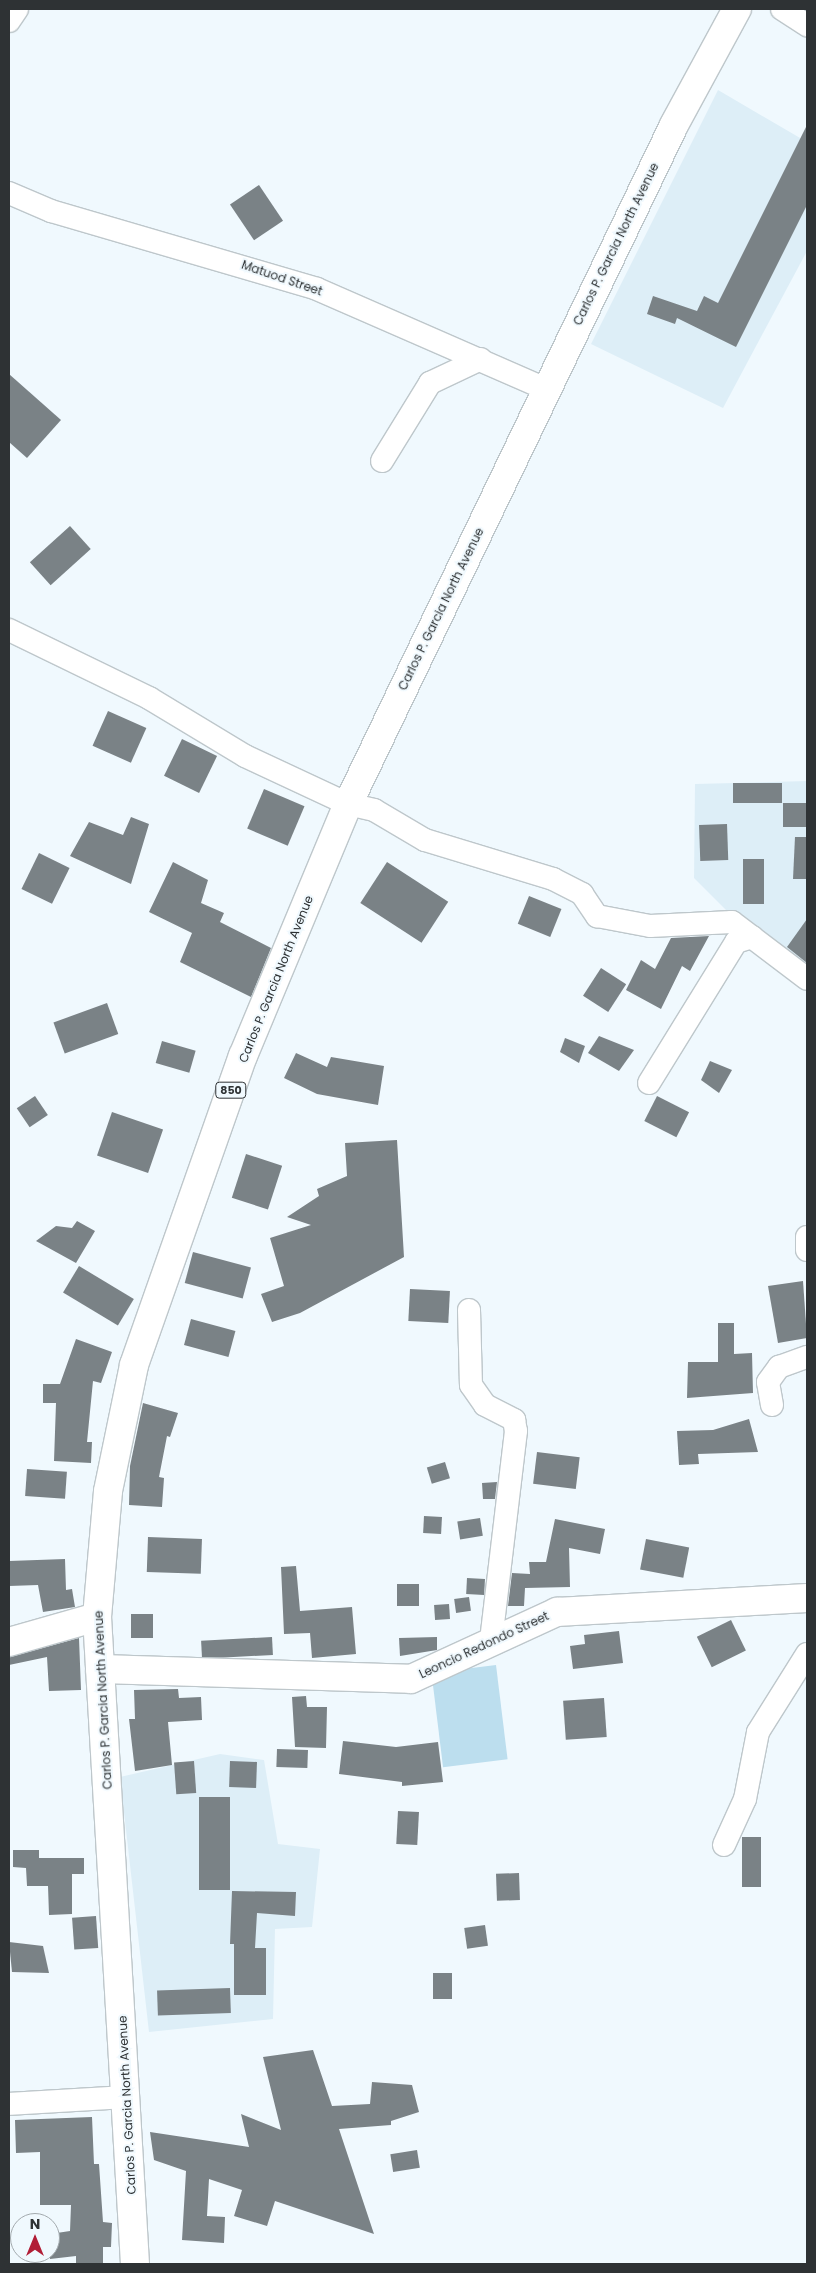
<!DOCTYPE html>
<html>
<head>
<meta charset="utf-8">
<style>
  body { margin:0 }
  #map { position:relative; width:816px; height:2273px; overflow:hidden; background:#f0f9fe; font-family:Poppins,sans-serif }
  div>[style] { position:absolute }
  [style*='--x'] { left:calc(var(--x)*1px); top:calc(var(--y)*1px); width:calc(var(--w)*1px); rotate:calc(var(--a)*1deg) }
  .built>* { inset:0; background:#ddeef7 }
  .green>* { inset:0; background:#bcdeee; transform-origin:0 0 }
  .building>* { inset:0; background:#7a8286; transform-origin:0 0 }
  .roads { filter:drop-shadow(1px 0 #bec7cb) drop-shadow(-1px 0 #bec7cb) drop-shadow(0 1px #bec7cb) drop-shadow(0 -1px #bec7cb) }
  .street>* { height:22px; margin:-11px; padding:0 11px; transform-origin:11px; border-radius:11px; background:#fff }
  .secondary>* { height:28px; margin:-14px; padding:0 14px; transform-origin:14px; border-radius:14px; background:#fff }
  .primary>* { height:28px; margin:-14px; padding:0 14px; transform-origin:14px; border-radius:14px; background:#fff }
  span { translate:-50% -50%; white-space:nowrap; text-align:center; line-height:1.15; -webkit-text-stroke:4px #f0f9fe; paint-order:stroke }
  .shield-label span { padding:1px 4px; background:#f0f9fe; border:1px solid; border-radius:4px; -webkit-text-stroke-width:0 }
  .shield-label { font-size:11px; color:#2e3234; font-weight:700 }
  .street-label { font-size:12px; color:#2e3234 }
  .frame { position:absolute; inset:0; border:10px solid #2e3234; pointer-events:none }
  .north { position:absolute; left:10px; top:2213px; width:50px; height:50px; box-sizing:border-box; background:#f0f9fe; border:1px solid #a2a9ad; border-radius:50%; rotate:0deg; font-size:14px; font-weight:700; line-height:20px; text-align:center; color:#2e3234 }
  .north::after { content:''; display:block; margin:auto; width:18px; height:22px; background:#b11e37; clip-path:polygon(50% 0,100% 100%,50% 72%,0 100%) }
</style>
</head>
<body>
<div id="map">
  <div class="built">
    <i style="clip-path:polygon(718px 90px,807px 142px,807px 251px,723px 408px,591px 344px)"></i>
    <i style="clip-path:polygon(807px 781px,807px 975px,736px 920px,694px 878px,695px 784px)"></i>
    <i style="clip-path:polygon(220px 1754px,264px 1760px,278px 1844px,320px 1849px,312px 1927px,275px 1929px,273px 2019px,149px 2032px,120px 1777px)"></i>
  </div>
  <div class="green">
    <i style="left:496px;top:1665px;width:95px;height:65px;rotate:83deg"></i>
  </div>
  <div class="building">
    <i style="clip-path:polygon(807px 125px,807px 205px,736px 347px,677px 318px,675px 324px,647px 314px,653px 296px,697px 311px,704px 296px,718px 303px)"></i>
    <i style="left:259px;top:185px;width:43px;height:35px;rotate:56deg"></i>
    <i style="clip-path:polygon(9px 374px,61px 420px,27px 458px,9px 442px)"></i>
    <i style="left:70px;top:526px;width:31px;height:54px;rotate:48deg"></i>
    <i style="left:108px;top:711px;width:42px;height:38px;rotate:24deg"></i>
    <i style="left:182px;top:739px;width:39px;height:41px;rotate:26deg"></i>
    <i style="left:782px;top:783px;width:20px;height:49px;rotate:90deg"></i>
    <i style="left:264px;top:789px;width:44px;height:43px;rotate:23deg"></i>
    <i style="left:783px;top:803px;width:24px;height:24px"></i>
    <i style="clip-path:polygon(131px 817px,149px 824px,131px 884px,70px 856px,89px 822px,123px 835px)"></i>
    <i style="left:727px;top:824px;width:36px;height:28px;rotate:88deg"></i>
    <i style="clip-path:polygon(795px 837px,807px 837px,807px 879px,793px 879px)"></i>
    <i style="left:39px;top:853px;width:34px;height:40px;rotate:26deg"></i>
    <i style="left:743px;top:859px;width:21px;height:45px"></i>
    <i style="clip-path:polygon(173px 862px,208px 880px,201px 903px,224px 913px,220px 922px,271px 948px,251px 997px,180px 962px,192px 933px,149px 912px)"></i>
    <i style="left:387px;top:862px;width:73px;height:49px;rotate:33deg"></i>
    <i style="left:529px;top:896px;width:35px;height:30px;rotate:22deg"></i>
    <i style="clip-path:polygon(807px 919px,807px 963px,787px 947px)"></i>
    <i style="clip-path:polygon(709px 936px,690px 971px,682px 966px,661px 1009px,626px 990px,641px 960px,655px 969px,671px 938px)"></i>
    <i style="left:601px;top:968px;width:30px;height:33px;rotate:33deg"></i>
    <i style="left:107px;top:1003px;width:33px;height:57px;rotate:70deg"></i>
    <i style="clip-path:polygon(599px 1036px,634px 1050px,619px 1071px,588px 1053px)"></i>
    <i style="clip-path:polygon(565px 1038px,585px 1046px,579px 1063px,560px 1052px)"></i>
    <i style="left:162px;top:1041px;width:35px;height:23px;rotate:16deg"></i>
    <i style="clip-path:polygon(296px 1053px,327px 1067px,331px 1057px,384px 1066px,378px 1105px,317px 1094px,284px 1078px)"></i>
    <i style="clip-path:polygon(710px 1061px,732px 1070px,719px 1093px,701px 1080px)"></i>
    <i style="left:35px;top:1096px;width:23px;height:22px;rotate:56deg"></i>
    <i style="left:657px;top:1096px;width:36px;height:28px;rotate:27deg"></i>
    <i style="left:112px;top:1112px;width:54px;height:46px;rotate:19deg"></i>
    <i style="clip-path:polygon(397px 1140px,404px 1257px,300px 1313px,272px 1322px,261px 1294px,284px 1286px,270px 1238px,311px 1225px,287px 1217px,319px 1196px,317px 1189px,347px 1176px,345px 1143px)"></i>
    <i style="left:246px;top:1154px;width:38px;height:46px;rotate:18deg"></i>
    <i style="clip-path:polygon(77px 1221px,95px 1231px,76px 1263px,36px 1241px,56px 1226px,72px 1228px)"></i>
    <i style="left:193px;top:1252px;width:60px;height:32px;rotate:15deg"></i>
    <i style="left:79px;top:1266px;width:64px;height:31px;rotate:31deg"></i>
    <i style="clip-path:polygon(803px 1281px,807px 1338px,778px 1343px,768px 1286px)"></i>
    <i style="left:410px;top:1289px;width:40px;height:32px;rotate:3deg"></i>
    <i style="left:191px;top:1319px;width:46px;height:27px;rotate:15deg"></i>
    <i style="clip-path:polygon(718px 1323px,734px 1323px,734px 1354px,752px 1353px,753px 1393px,687px 1398px,688px 1362px,718px 1362px)"></i>
    <i style="clip-path:polygon(76px 1339px,112px 1352px,101px 1383px,93px 1381px,87px 1442px,92px 1442px,91px 1463px,54px 1461px,56px 1403px,43px 1403px,43px 1384px,60px 1384px)"></i>
    <i style="clip-path:polygon(143px 1403px,178px 1413px,170px 1437px,167px 1436px,159px 1477px,164px 1478px,162px 1507px,129px 1505px,130px 1466px)"></i>
    <i style="clip-path:polygon(749px 1419px,758px 1452px,698px 1454px,699px 1464px,679px 1465px,677px 1431px,713px 1430px)"></i>
    <i style="left:537px;top:1452px;width:43px;height:32px;rotate:7deg"></i>
    <i style="left:445px;top:1462px;width:17px;height:19px;rotate:73deg"></i>
    <i style="left:27px;top:1469px;width:40px;height:27px;rotate:4deg"></i>
    <i style="clip-path:polygon(497px 1482px,495px 1499px,483px 1499px,482px 1483px)"></i>
    <i style="left:424px;top:1516px;width:18px;height:17px;rotate:3deg"></i>
    <i style="left:480px;top:1518px;width:18px;height:23px;rotate:81deg"></i>
    <i style="clip-path:polygon(555px 1519px,605px 1529px,600px 1554px,569px 1548px,570px 1587px,525px 1588px,524px 1606px,508px 1606px,512px 1573px,530px 1574px,529px 1562px,546px 1562px)"></i>
    <i style="left:148px;top:1537px;width:54px;height:35px;rotate:2deg"></i>
    <i style="left:646px;top:1539px;width:44px;height:31px;rotate:11deg"></i>
    <i style="clip-path:polygon(65px 1559px,66px 1590px,72px 1589px,75px 1607px,43px 1612px,38px 1585px,9px 1586px,9px 1561px)"></i>
    <i style="clip-path:polygon(296px 1566px,300px 1611px,352px 1607px,356px 1654px,312px 1658px,310px 1633px,284px 1634px,281px 1567px)"></i>
    <i style="left:467px;top:1578px;width:18px;height:16px;rotate:3deg"></i>
    <i style="left:397px;top:1584px;width:22px;height:22px"></i>
    <i style="left:469px;top:1597px;width:14px;height:15px;rotate:82deg"></i>
    <i style="left:449px;top:1604px;width:15px;height:15px;rotate:86deg"></i>
    <i style="left:131px;top:1614px;width:22px;height:24px"></i>
    <i style="left:731px;top:1620px;width:34px;height:38px;rotate:64deg"></i>
    <i style="clip-path:polygon(619px 1631px,623px 1663px,573px 1669px,570px 1646px,585px 1644px,584px 1635px)"></i>
    <i style="left:272px;top:1637px;width:18px;height:71px;rotate:87deg"></i>
    <i style="clip-path:polygon(437px 1637px,437px 1650px,400px 1656px,399px 1638px)"></i>
    <i style="clip-path:polygon(79px 1638px,81px 1690px,49px 1691px,47px 1657px,9px 1665px,9px 1657px)"></i>
    <i style="clip-path:polygon(178px 1689px,179px 1698px,201px 1697px,202px 1720px,168px 1722px,172px 1765px,135px 1771px,129px 1719px,135px 1719px,134px 1690px)"></i>
    <i style="clip-path:polygon(306px 1696px,307px 1707px,327px 1707px,326px 1748px,295px 1747px,292px 1697px)"></i>
    <i style="left:604px;top:1698px;width:39px;height:41px;rotate:86deg"></i>
    <i style="clip-path:polygon(343px 1741px,396px 1747px,438px 1742px,443px 1782px,402px 1786px,402px 1782px,339px 1774px)"></i>
    <i style="left:277px;top:1749px;width:31px;height:18px;rotate:2deg"></i>
    <i style="left:194px;top:1761px;width:32px;height:20px;rotate:86deg"></i>
    <i style="left:230px;top:1761px;width:27px;height:26px;rotate:2deg"></i>
    <i style="left:199px;top:1797px;width:31px;height:93px"></i>
    <i style="left:398px;top:1811px;width:21px;height:33px;rotate:3deg"></i>
    <i style="left:742px;top:1837px;width:19px;height:50px"></i>
    <i style="clip-path:polygon(13px 1850px,39px 1850px,39px 1858px,84px 1858px,84px 1874px,72px 1874px,72px 1914px,49px 1915px,48px 1886px,27px 1886px,26px 1868px,13px 1867px)"></i>
    <i style="left:519px;top:1873px;width:27px;height:23px;rotate:88deg"></i>
    <i style="clip-path:polygon(232px 1891px,296px 1892px,295px 1916px,257px 1913px,255px 1948px,266px 1948px,266px 1995px,234px 1995px,234px 1944px,230px 1944px)"></i>
    <i style="left:96px;top:1916px;width:32px;height:24px;rotate:86deg"></i>
    <i style="left:485px;top:1925px;width:21px;height:21px;rotate:82deg"></i>
    <i style="clip-path:polygon(9px 1942px,43px 1946px,49px 1973px,12px 1972px)"></i>
    <i style="left:433px;top:1973px;width:19px;height:26px"></i>
    <i style="left:230px;top:1988px;width:25px;height:73px;rotate:88deg"></i>
    <i style="clip-path:polygon(313px 2050px,332px 2106px,370px 2104px,372px 2082px,412px 2085px,419px 2112px,391px 2121px,391px 2125px,339px 2129px,374px 2234px,275px 2201px,267px 2226px,234px 2216px,242px 2190px,209px 2179px,207px 2216px,225px 2217px,224px 2243px,182px 2240px,186px 2171px,154px 2160px,150px 2132px,249px 2147px,241px 2114px,281px 2130px,263px 2057px)"></i>
    <i style="clip-path:polygon(92px 2117px,94px 2164px,99px 2164px,103px 2222px,112px 2223px,111px 2247px,103px 2247px,103px 2264px,76px 2264px,76px 2256px,50px 2259px,50px 2234px,70px 2231px,71px 2205px,40px 2205px,40px 2152px,16px 2153px,15px 2120px)"></i>
    <i style="left:417px;top:2150px;width:18px;height:27px;rotate:81deg"></i>
  </div>
  <div class="roads">
    <div class="street">
      <i style="--x:782;--y:9;--w:30;--a:33"></i>
      <i style="--x:9;--y:21;--w:14;--a:-56"></i>
      <i style="--x:9;--y:193;--w:46;--a:23.2"></i>
      <i style="--x:51;--y:211;--w:277;--a:16.3"></i>
      <i style="--x:317;--y:289;--w:250;--a:23.6"></i>
      <i style="--x:382;--y:461;--w:92;--a:-58.4"></i>
      <i style="--x:430;--y:383;--w:56;--a:-25.2"></i>
      <i style="--x:9;--y:630;--w:156;--a:25.9"></i>
      <i style="--x:149;--y:698;--w:112;--a:31.1"></i>
      <i style="--x:245;--y:756;--w:114;--a:25"></i>
      <i style="--x:348;--y:804;--w:27;--a:13"></i>
      <i style="--x:374;--y:810;--w:59;--a:30.5"></i>
      <i style="--x:425;--y:840;--w:134;--a:16.9"></i>
      <i style="--x:553;--y:879;--w:33;--a:27"></i>
      <i style="--x:582;--y:894;--w:27;--a:56"></i>
      <i style="--x:597;--y:916;--w:54;--a:10.7"></i>
      <i style="--x:650;--y:926;--w:82;--a:-2.8"></i>
      <i style="--x:732;--y:922;--w:94;--a:37.2"></i>
      <i style="--x:649;--y:1083;--w:166;--a:-58.3"></i>
      <i style="--x:736;--y:942;--w:17;--a:-17"></i>
      <i style="--x:807;--y:1237;--w:13;--a:90"></i>
      <i style="--x:469;--y:1310;--w:75;--a:88.5"></i>
      <i style="--x:471;--y:1385;--w:24;--a:55"></i>
      <i style="--x:485;--y:1405;--w:33;--a:27"></i>
      <i style="--x:514;--y:1420;--w:11;--a:80"></i>
      <i style="--x:516;--y:1431;--w:210;--a:96.8"></i>
      <i style="--x:772;--y:1405;--w:23;--a:-100"></i>
      <i style="--x:768;--y:1382;--w:19;--a:-54"></i>
      <i style="--x:779;--y:1367;--w:30;--a:-20"></i>
      <i style="--x:724;--y:1845;--w:51;--a:-65.5"></i>
      <i style="--x:745;--y:1799;--w:68;--a:-79"></i>
      <i style="--x:758;--y:1732;--w:92;--a:-57.9"></i>
      <i style="--x:9;--y:2104;--w:119;--a:-3.4"></i>
    </div>
    <div class="secondary">
      <i style="--x:9;--y:1642;--w:91;--a:-15.9"></i>
      <i style="--x:100;--y:1669;--w:311;--a:1.8"></i>
      <i style="--x:411;--y:1679;--w:161;--a:-24.7"></i>
      <i style="--x:557;--y:1612;--w:250;--a:-3.2"></i>
    </div>
    <div class="primary">
      <i style="--x:135;--y:2264;--w:648;--a:-93.36"></i>
      <i style="--x:97;--y:1617;--w:126;--a:-85"></i>
      <i style="--x:108;--y:1491;--w:129;--a:-78.3"></i>
      <i style="--x:134;--y:1365;--w:328;--a:-70.6"></i>
      <i style="--x:243;--y:1056;--w:273;--a:-67.4"></i>
      <i style="--x:348;--y:804;--w:753;--a:-64.35"></i>
      <i style="--x:674;--y:125;--w:132;--a:-61.5"></i>
    </div>
  </div>
  <div class="shield-label">
    <span style="left:231px;top:1090px">850</span>
  </div>
  <div class="street-label">
    <span style="left:616px;top:244px;rotate:-64deg">Carlos P. Garcia North Avenue</span>
    <span style="left:282px;top:278px;rotate:19deg">Matuod Street</span>
    <span style="left:441px;top:609px;rotate:-64deg">Carlos P. Garcia North Avenue</span>
    <span style="left:276px;top:979px;rotate:-68deg">Carlos P. Garcia North Avenue</span>
    <span style="left:484px;top:1645px;rotate:-25deg">Leoncio Redondo Street</span>
    <span style="left:103px;top:1700px;rotate:-93deg">Carlos P. Garcia North Avenue</span>
    <span style="left:127px;top:2105px;rotate:-93deg">Carlos P. Garcia North Avenue</span>
  </div>
  <div class="frame"></div>
  <div class="north">N</div>
</div>
</body>
</html>
